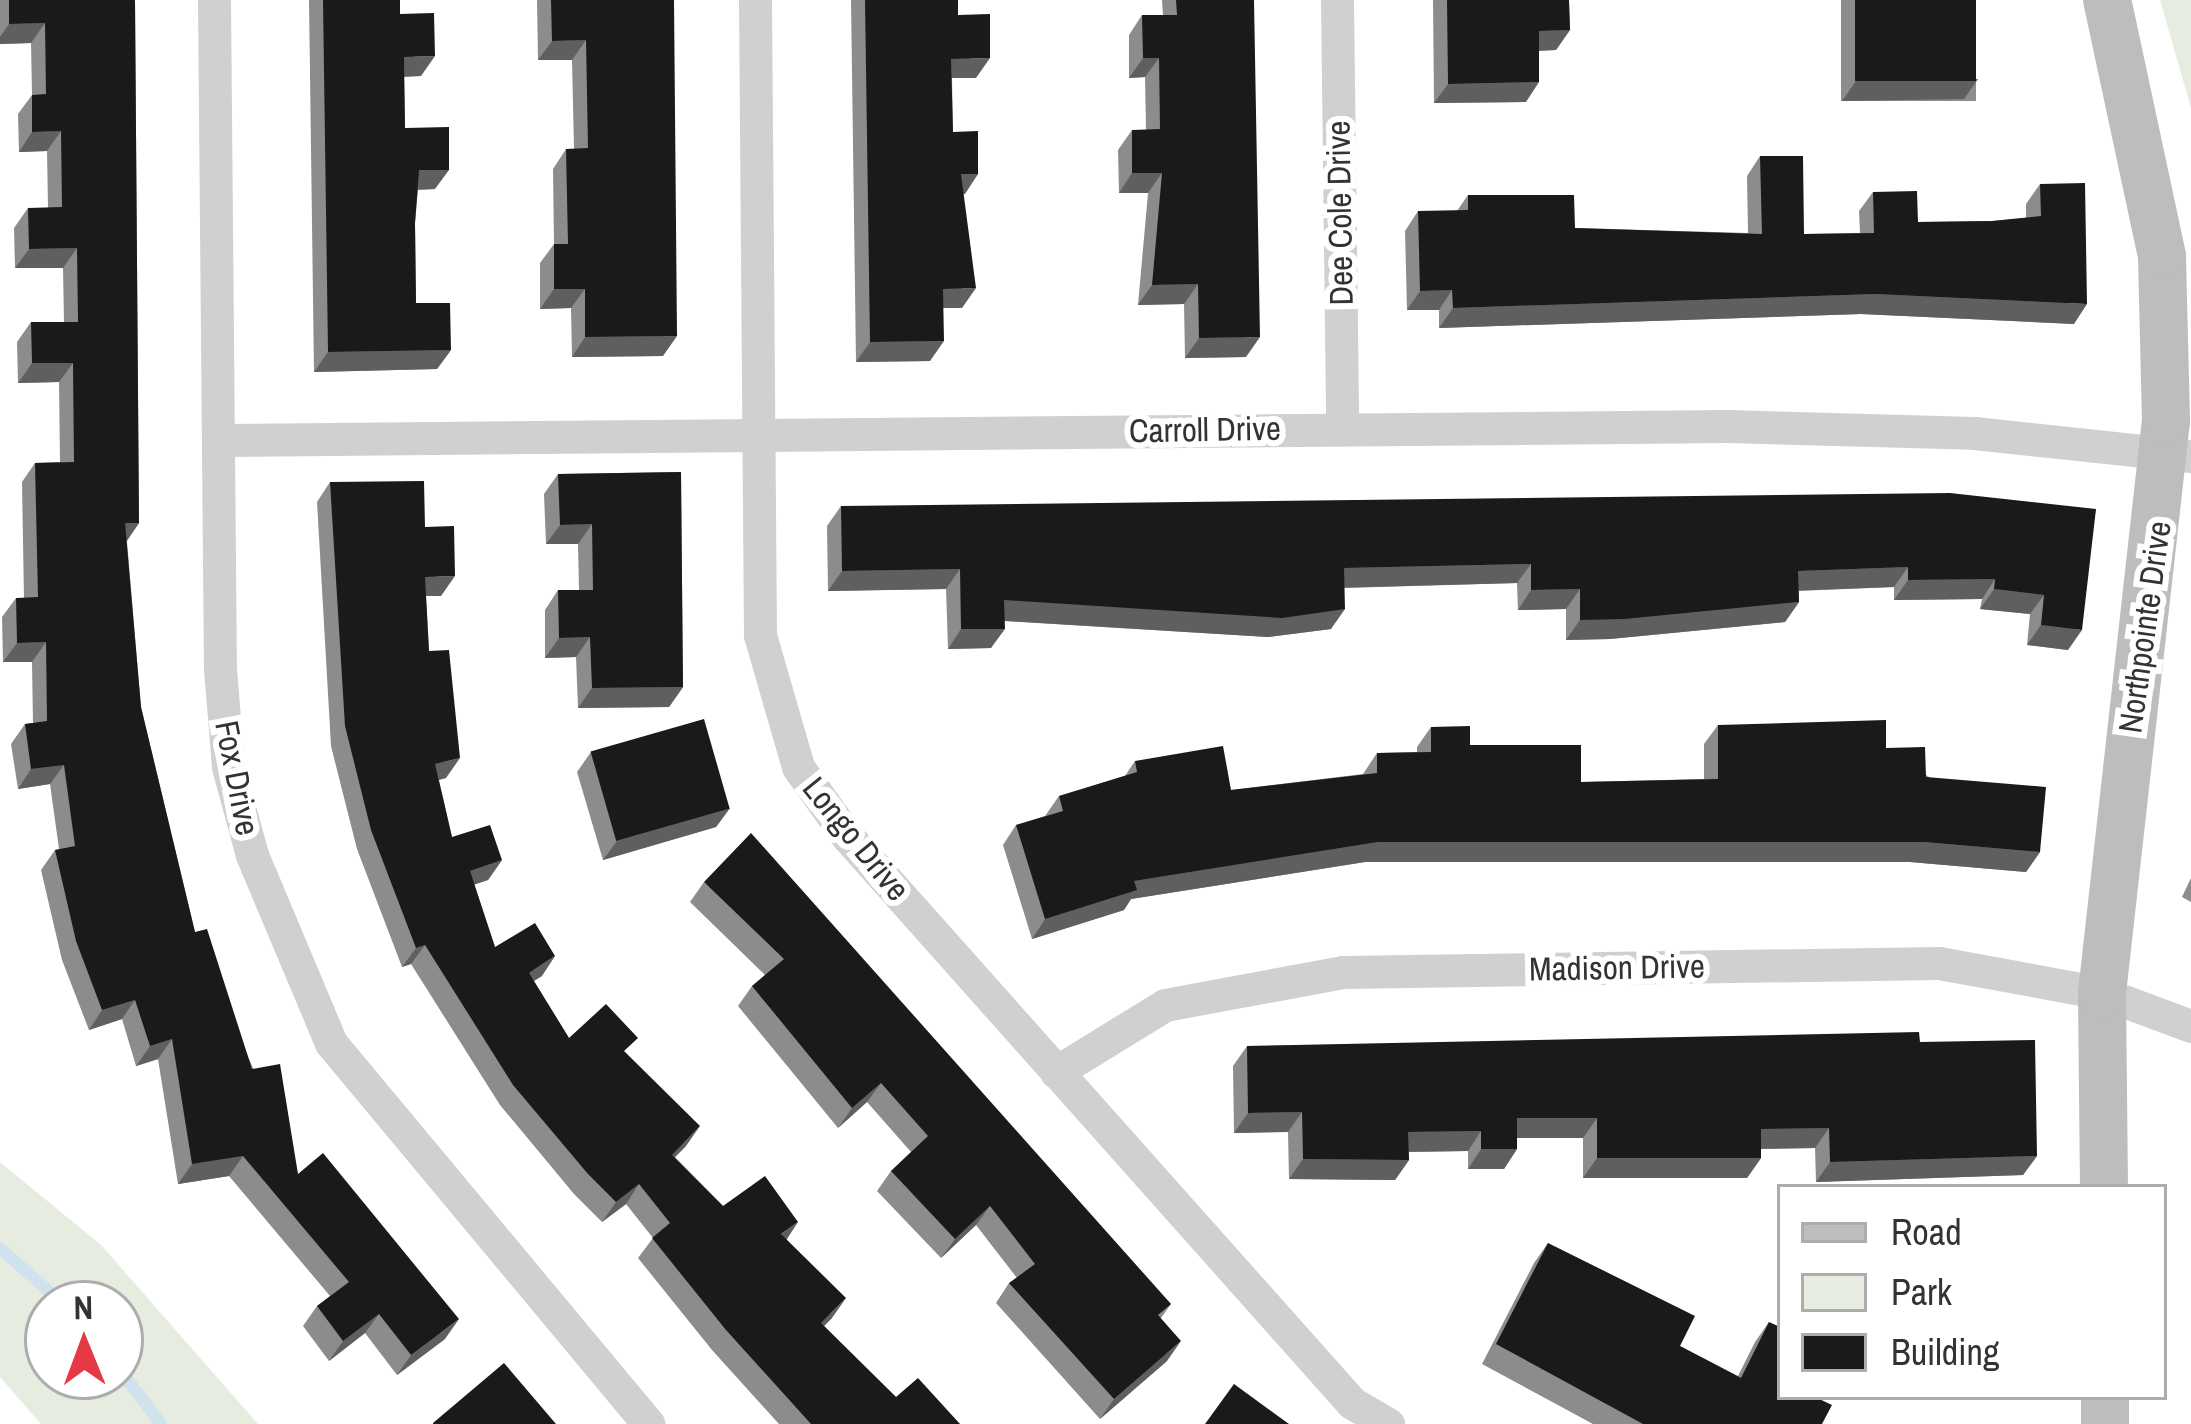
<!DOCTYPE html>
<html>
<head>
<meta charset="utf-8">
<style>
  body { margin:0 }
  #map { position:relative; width:2191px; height:1424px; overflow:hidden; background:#fff; font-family:"Archivo Narrow",sans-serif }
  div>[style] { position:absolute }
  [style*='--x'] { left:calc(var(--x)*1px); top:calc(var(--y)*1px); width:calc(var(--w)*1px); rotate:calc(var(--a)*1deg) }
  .green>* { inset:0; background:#e6ecdf }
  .stream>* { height:12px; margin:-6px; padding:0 6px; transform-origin:6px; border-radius:6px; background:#cfe2ee }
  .street>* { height:33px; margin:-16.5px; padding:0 16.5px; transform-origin:16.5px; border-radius:16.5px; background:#d0d0d0 }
  .secondary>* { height:48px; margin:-24px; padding:0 24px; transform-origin:24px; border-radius:24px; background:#bdbdbd }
  .wall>* { inset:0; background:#8c8c8c; transform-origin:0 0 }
  .shaded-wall>* { inset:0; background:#5f5f5f }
  .building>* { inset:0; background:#1a1a1a; transform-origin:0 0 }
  span { translate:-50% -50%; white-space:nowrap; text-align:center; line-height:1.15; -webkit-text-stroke:12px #fff; paint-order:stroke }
  .street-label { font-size:33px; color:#333 }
  .legend { position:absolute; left:1777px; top:1184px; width:390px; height:216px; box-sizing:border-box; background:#fff; border:3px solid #adadad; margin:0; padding:15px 21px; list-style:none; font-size:36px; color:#333 }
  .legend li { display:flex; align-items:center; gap:24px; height:60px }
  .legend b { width:60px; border:3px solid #adadad }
  .north { position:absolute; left:24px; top:1280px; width:120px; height:120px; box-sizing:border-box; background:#fff; border:3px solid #adadad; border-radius:50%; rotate:359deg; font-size:33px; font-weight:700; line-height:48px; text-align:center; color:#333 }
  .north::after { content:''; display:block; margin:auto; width:42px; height:54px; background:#e63946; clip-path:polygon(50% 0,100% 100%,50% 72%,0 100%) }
</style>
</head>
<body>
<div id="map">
  <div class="green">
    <i style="clip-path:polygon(2160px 0,2191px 0,2191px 108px)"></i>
    <i style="clip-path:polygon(evenodd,0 1162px,101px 1245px,258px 1424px,41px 1424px,0 1377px,0 1162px,48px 1304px,120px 1304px,120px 1376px,48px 1376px,48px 1304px)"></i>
  </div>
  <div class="stream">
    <i style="--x:0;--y:1248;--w:84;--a:41.6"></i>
    <i style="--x:120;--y:1370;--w:68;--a:52.8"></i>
  </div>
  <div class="street">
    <i style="--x:214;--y:0;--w:669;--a:89.49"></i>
    <i style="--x:220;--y:669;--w:98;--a:85.3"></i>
    <i style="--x:228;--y:767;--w:91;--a:74.7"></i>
    <i style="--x:252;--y:855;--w:204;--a:67.2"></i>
    <i style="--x:331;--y:1043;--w:496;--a:50.2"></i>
    <i style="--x:755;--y:0;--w:635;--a:89.55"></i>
    <i style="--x:760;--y:635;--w:137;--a:73.9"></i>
    <i style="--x:798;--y:767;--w:85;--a:54.6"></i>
    <i style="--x:847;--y:836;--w:759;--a:48.31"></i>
    <i style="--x:1352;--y:1403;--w:42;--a:30.3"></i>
    <i style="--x:1337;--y:0;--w:427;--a:89.3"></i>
    <i style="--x:218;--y:440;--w:1510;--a:-0.53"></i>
    <i style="--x:1728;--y:426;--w:246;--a:1.6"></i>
    <i style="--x:1974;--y:433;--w:218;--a:6.1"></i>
    <i style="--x:1056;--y:1072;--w:128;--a:-31.6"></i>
    <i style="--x:1165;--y:1005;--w:181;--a:-10.5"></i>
    <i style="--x:1343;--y:972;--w:596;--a:-0.87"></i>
    <i style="--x:1939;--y:963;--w:166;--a:10.4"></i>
    <i style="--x:2102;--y:993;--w:95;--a:20.3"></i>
  </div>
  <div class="secondary">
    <i style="--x:2104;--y:1187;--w:194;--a:-90.6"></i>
    <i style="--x:2102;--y:993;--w:576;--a:-83.62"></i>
    <i style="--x:2166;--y:421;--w:165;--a:-91.4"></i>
    <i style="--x:2162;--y:256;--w:262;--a:-102.1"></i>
    <i style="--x:2105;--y:1424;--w:27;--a:-90"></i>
  </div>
  <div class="wall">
    <i style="clip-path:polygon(0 0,135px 0,139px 523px,127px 541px,141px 707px,195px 932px,298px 1174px,445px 1339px,397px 1375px,365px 1333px,329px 1361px,303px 1326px,317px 1306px,330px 1296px,229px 1176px,178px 1184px,158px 1059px,136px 1066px,122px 1019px,89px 1030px,62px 960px,41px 870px,55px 850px,59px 849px,50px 784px,18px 789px,11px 744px,25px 724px,33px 723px,32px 662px,3px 662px,2px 617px,16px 598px,24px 598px,22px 482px,35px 463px,60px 462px,59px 382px,18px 383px,17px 342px,31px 322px,64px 322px,63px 268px,15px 268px,14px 228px,28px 208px,48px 208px,47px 151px,19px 152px,18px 114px,32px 95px,31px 43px,0 44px)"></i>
    <i style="clip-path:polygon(309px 0,400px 0,400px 14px,421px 76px,404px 77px,405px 128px,435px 189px,418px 190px,415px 223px,416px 303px,451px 350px,437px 369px,314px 372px)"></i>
    <i style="clip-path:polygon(537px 0,674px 0,663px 356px,572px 357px,571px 308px,540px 309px,540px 263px,554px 244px,553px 169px,566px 149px,574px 149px,572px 60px,538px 60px)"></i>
    <i style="clip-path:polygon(851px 0,958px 0,958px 15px,976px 78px,952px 78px,953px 132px,978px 174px,963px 194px,962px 308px,943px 308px,930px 361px,856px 362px)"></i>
    <i style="clip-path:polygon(1162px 0,1254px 0,1246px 357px,1185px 358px,1184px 304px,1138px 305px,1148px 193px,1119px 193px,1118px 150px,1132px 130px,1146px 130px,1145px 77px,1129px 78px,1129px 35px,1142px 15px,1163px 15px)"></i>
    <i style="clip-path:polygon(1433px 0,1569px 0,1570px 30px,1556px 50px,1539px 51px,1526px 102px,1434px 103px)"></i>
    <i style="left:1841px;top:0;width:135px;height:101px"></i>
    <i style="clip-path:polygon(1760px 156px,1804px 234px,1860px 233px,1859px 211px,1873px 192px,1918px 222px,1992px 221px,2026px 218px,2026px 204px,2040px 184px,2074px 324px,1861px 314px,1439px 328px,1439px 310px,1407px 310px,1405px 231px,1418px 211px,1457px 211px,1468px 195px,1575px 228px,1748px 233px,1747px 176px)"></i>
    <i style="clip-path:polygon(681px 472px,683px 687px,669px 707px,578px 708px,576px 657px,545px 658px,545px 610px,558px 590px,579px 590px,578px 544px,546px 544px,544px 494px,558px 474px)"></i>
    <i style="clip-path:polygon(330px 482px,425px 527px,441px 596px,426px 596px,429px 651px,446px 778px,439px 780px,452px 837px,502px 860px,488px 880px,474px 884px,495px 947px,542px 976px,534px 981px,569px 1038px,627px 1054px,686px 1146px,675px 1157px,723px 1206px,786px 1239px,832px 1318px,824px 1326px,896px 1397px,960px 1424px,779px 1424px,712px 1350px,638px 1258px,653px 1238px,626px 1204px,602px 1222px,574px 1194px,500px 1105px,411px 964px,402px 967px,357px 849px,331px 746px,317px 502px)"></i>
    <i style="clip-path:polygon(841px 506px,2096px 509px,2068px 650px,2027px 645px,2030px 614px,1980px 609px,1982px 599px,1894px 600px,1894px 587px,1799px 591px,1799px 602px,1785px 622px,1610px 639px,1566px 640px,1566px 609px,1518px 610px,1517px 583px,1344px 588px,1331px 629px,1268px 637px,1005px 621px,991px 648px,948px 649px,946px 589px,828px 591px,827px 526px)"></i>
    <i style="clip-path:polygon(1718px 725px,1886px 748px,2040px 852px,2026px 872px,1910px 862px,1365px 862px,1131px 899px,1124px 910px,1032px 939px,1003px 845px,1016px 825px,1045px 816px,1059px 796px,1125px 776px,1135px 761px,1231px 790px,1363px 774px,1377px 753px,1417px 752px,1417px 747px,1431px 727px,1470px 745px,1581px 782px,1704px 779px,1704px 744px)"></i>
    <i style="clip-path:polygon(591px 752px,730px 808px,716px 827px,603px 860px,577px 772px)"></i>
    <i style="clip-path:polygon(2191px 878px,2191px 902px,2182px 897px)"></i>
    <i style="clip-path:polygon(704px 882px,1171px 1304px,1161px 1318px,1167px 1361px,1100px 1419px,996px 1303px,1009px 1283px,1017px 1278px,976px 1225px,941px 1258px,877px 1191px,891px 1171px,911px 1152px,867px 1102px,838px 1128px,738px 1006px,752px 986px,765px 975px,690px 902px)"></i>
    <i style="clip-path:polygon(1920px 1042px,2037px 1156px,2023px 1175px,1816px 1182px,1815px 1148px,1761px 1149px,1761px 1158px,1747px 1178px,1583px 1178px,1583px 1138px,1517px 1138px,1517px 1149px,1504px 1169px,1468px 1169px,1468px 1151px,1409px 1152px,1409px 1160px,1395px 1180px,1289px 1179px,1288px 1132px,1234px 1133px,1233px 1066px,1247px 1046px)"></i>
    <i style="clip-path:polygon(1548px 1243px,1680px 1346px,1738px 1376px,1755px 1342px,1769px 1322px,1780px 1397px,1822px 1424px,1593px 1424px,1482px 1364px,1534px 1263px)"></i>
  </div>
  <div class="shaded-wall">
    <i style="clip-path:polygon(45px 23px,31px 43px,0 44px,0 37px,9px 24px)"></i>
    <i style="clip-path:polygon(1570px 30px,1556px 50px,1525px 51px,1539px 31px)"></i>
    <i style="clip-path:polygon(586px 40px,572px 60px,538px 60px,552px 41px)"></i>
    <i style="clip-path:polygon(435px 56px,421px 76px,390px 77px,404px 57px)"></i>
    <i style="clip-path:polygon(990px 58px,976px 78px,938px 78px,951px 59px)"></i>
    <i style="clip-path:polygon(1143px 58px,1159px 58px,1145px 77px,1129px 78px)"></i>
    <i style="clip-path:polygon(1978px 79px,1964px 99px,1842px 101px,1856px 81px)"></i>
    <i style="clip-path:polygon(1539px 82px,1526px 102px,1434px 103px,1448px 84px)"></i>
    <i style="clip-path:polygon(61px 131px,47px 151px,19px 152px,32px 132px)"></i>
    <i style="clip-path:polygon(419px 170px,449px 170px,435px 189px,405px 190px)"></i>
    <i style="clip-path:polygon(1132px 173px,1162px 173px,1148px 193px,1119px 193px)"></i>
    <i style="clip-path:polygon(961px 174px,978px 174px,965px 194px,947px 194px)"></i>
    <i style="clip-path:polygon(77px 248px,63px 268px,15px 268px,29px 249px)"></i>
    <i style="clip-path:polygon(1198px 284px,1184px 304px,1138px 305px,1152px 285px)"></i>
    <i style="clip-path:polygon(976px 288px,962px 308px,929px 308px,943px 289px)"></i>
    <i style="clip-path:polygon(554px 289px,585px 289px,571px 308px,540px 309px)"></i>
    <i style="clip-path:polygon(1452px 290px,1439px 310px,1407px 310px,1420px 291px)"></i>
    <i style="clip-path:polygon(1875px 294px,2087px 304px,2074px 324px,1861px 314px,1439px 328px,1453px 308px)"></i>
    <i style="clip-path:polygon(677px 336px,663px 356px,572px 357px,585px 337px)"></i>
    <i style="clip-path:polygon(1260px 337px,1246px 357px,1185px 358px,1199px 338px)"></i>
    <i style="clip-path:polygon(944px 341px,930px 361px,856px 362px,870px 342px)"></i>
    <i style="clip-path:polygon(451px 350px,437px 369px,314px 372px,328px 352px)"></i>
    <i style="clip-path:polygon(32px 363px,73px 363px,59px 382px,18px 383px)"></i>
    <i style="clip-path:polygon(125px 523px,139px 523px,125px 543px)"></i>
    <i style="clip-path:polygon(592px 524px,578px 544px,546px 544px,560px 525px)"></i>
    <i style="clip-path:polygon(1531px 564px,1517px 583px,1330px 588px,1344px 568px)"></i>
    <i style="clip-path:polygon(1908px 567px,1894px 587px,1784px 591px,1798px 571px)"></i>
    <i style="clip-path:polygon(960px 569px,946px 589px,828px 591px,842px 571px)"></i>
    <i style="clip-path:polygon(455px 576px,441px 596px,411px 596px,425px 577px)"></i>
    <i style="clip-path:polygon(1995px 579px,1982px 599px,1894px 600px,1908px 580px)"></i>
    <i style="clip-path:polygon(1580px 589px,1566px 609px,1518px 610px,1531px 590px)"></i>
    <i style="clip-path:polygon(1994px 589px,2044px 595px,2030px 614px,1980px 609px)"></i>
    <i style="clip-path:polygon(1004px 600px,1345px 609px,1331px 629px,1268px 637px,991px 620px)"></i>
    <i style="clip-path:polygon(1799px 602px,1785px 622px,1610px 639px,1566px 640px,1580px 620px)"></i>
    <i style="clip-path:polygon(2041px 625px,2082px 630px,2068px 650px,2027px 645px)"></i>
    <i style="clip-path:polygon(961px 629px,1005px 629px,991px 648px,948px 649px)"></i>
    <i style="clip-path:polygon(590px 637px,576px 657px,545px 658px,559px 638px)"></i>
    <i style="clip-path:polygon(46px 642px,32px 662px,3px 662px,17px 643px)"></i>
    <i style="clip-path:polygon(683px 687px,669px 707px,578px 708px,592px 688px)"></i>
    <i style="clip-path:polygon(460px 758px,446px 778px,421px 784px,435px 764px)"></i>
    <i style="clip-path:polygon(64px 765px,50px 784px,18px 789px,31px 769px)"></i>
    <i style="clip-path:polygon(730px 808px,716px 827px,603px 860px,617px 841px)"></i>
    <i style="clip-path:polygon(1378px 842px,1924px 842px,2040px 852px,2026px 872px,1910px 862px,1365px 862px,1131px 899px,1124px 910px,1032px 939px,1045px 919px,1134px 881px)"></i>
    <i style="clip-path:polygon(502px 860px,488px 880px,456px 891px,470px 871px)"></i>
    <i style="clip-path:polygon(425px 945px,411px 964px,402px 967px,416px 948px)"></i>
    <i style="clip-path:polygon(555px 956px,542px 976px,515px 992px,529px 973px)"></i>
    <i style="clip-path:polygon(135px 1000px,122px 1019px,89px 1030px,102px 1010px)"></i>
    <i style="clip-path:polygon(172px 1039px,158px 1059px,136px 1066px,150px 1046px)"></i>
    <i style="clip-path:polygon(881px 1083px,867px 1102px,838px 1128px,852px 1108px)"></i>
    <i style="clip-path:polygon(1302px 1112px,1288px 1132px,1234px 1133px,1248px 1113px)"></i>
    <i style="clip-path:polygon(1517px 1118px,1597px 1118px,1583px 1138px,1504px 1138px)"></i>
    <i style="clip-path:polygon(700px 1126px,686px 1146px,658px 1174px,672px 1155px)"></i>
    <i style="clip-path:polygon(1829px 1128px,1815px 1148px,1747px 1149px,1761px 1129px)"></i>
    <i style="clip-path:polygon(1481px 1131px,1468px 1151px,1395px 1152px,1408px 1132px)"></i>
    <i style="clip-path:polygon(1481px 1149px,1517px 1149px,1504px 1169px,1468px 1169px)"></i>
    <i style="clip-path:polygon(243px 1156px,229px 1176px,178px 1184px,192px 1164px)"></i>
    <i style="clip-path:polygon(2037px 1156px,2023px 1175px,1816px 1182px,1830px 1162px)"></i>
    <i style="clip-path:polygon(1597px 1158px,1761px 1158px,1747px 1178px,1583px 1178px)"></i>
    <i style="clip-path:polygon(1303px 1159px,1409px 1160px,1395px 1180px,1289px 1179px)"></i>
    <i style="clip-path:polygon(639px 1184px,626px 1204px,602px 1222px,616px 1202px)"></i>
    <i style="clip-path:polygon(990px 1206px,976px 1225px,941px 1258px,955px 1239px)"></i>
    <i style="clip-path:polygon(798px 1222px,785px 1242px,781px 1234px)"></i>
    <i style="clip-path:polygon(846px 1298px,832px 1318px,807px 1343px,821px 1323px)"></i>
    <i style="clip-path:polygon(379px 1314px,365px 1333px,329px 1361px,343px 1341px)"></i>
    <i style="clip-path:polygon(459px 1319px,445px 1339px,397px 1375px,411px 1355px)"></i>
    <i style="clip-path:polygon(1181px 1341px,1167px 1361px,1100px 1419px,1114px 1399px)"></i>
  </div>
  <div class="building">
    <i style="clip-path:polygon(9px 0,135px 0,139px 523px,125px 523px,141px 707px,195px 932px,207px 929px,252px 1069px,280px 1064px,298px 1174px,323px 1153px,459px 1319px,411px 1355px,379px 1314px,343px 1341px,317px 1306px,349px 1282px,243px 1156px,192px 1164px,172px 1039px,150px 1046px,135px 1000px,102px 1010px,76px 941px,55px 850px,75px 846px,64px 765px,31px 769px,25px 724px,47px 721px,46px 642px,17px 643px,16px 598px,38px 597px,35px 463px,74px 462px,73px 363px,32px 363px,31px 322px,78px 322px,77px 248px,29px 249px,28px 208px,62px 207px,61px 131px,32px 132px,32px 95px,46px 94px,45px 23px,9px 24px)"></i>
    <i style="clip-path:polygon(323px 0,400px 0,400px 14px,434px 13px,435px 56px,404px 57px,405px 128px,449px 127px,449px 170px,419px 170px,415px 223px,416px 303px,450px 303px,451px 350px,328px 352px)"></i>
    <i style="clip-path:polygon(551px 0,674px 0,677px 336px,585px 337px,585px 289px,554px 289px,554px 244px,568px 244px,566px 149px,588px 148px,586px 40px,552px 41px)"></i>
    <i style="clip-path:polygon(865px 0,958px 0,958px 15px,990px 14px,990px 58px,951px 59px,953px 132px,978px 131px,978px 174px,961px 174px,976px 288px,943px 289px,944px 341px,870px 342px)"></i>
    <i style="clip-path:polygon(1176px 0,1254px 0,1260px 337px,1199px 338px,1198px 284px,1152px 285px,1162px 173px,1132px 173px,1132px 130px,1160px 129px,1159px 58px,1143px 58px,1142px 15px,1177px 15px)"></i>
    <i style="clip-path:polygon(1447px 0,1569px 0,1570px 30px,1539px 31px,1539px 82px,1448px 84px)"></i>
    <i style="left:1855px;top:0;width:121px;height:81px"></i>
    <i style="clip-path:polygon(1760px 156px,1803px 156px,1804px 234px,1874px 233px,1873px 192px,1917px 191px,1918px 222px,1992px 221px,2041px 216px,2040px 184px,2085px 183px,2087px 304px,1875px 294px,1453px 308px,1452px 290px,1420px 291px,1418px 211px,1468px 210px,1468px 195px,1574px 195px,1575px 228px,1762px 234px)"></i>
    <i style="clip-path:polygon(681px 472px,683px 687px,592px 688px,590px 637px,559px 638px,558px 590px,593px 590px,592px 524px,560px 525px,558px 474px)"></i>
    <i style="clip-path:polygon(424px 481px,425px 527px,454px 526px,455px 576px,425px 577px,429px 651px,449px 650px,460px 758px,435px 764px,452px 837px,490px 825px,502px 860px,470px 871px,495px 947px,535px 923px,555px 956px,529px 973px,569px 1038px,606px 1004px,638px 1038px,624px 1051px,700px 1126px,672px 1155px,723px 1206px,765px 1176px,798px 1222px,781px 1234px,846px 1298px,821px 1323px,896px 1397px,918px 1378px,960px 1424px,811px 1424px,726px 1330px,652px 1238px,670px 1223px,639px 1184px,616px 1202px,588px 1174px,513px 1085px,425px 945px,416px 948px,371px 830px,345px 726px,330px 482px)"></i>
    <i style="clip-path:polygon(1950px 493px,2096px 509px,2082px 630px,2041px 625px,2044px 595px,1994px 589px,1995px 579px,1908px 580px,1908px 567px,1798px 571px,1799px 602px,1624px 619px,1580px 620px,1580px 589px,1531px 590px,1531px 564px,1344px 568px,1345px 609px,1282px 618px,1004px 600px,1005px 629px,961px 629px,960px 569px,842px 571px,841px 506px)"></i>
    <i style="left:704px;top:719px;width:93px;height:118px;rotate:74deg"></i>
    <i style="clip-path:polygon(1886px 720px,1886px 748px,1925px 747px,1926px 777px,2046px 787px,2040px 852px,1924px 842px,1378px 842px,1134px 881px,1137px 890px,1045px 919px,1016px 825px,1063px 811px,1059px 796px,1137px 772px,1135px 761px,1223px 746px,1231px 790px,1377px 773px,1377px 753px,1431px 752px,1431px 727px,1470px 726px,1470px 745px,1581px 745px,1581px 782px,1718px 779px,1718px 725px)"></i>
    <i style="clip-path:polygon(751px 833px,1171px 1304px,1158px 1315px,1181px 1341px,1114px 1399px,1009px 1283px,1035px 1264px,990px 1206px,955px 1239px,891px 1171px,928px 1136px,881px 1083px,852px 1108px,752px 986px,784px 959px,704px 882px)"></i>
    <i style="clip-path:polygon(1919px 1032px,1920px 1042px,2035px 1040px,2037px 1156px,1830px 1162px,1829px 1128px,1761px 1129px,1761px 1158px,1597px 1158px,1597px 1118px,1517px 1118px,1517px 1149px,1481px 1149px,1481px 1131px,1408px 1132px,1409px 1160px,1303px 1159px,1302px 1112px,1248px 1113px,1247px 1046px)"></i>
    <i style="clip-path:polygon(1548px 1243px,1695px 1316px,1680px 1346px,1741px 1378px,1769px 1322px,1780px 1327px,1780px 1397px,1815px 1397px,1832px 1405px,1822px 1424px,1643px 1424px,1496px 1344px)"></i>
    <i style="clip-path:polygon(504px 1363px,556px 1424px,433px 1424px,433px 1423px)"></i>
    <i style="clip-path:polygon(1234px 1384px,1289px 1424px,1205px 1424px)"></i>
  </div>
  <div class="street-label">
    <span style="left:1340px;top:213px;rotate:-91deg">Dee Cole Drive</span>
    <span style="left:1205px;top:430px;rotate:-1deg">Carroll Drive</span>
    <span style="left:2145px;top:627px;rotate:-82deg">Northpointe Drive</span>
    <span style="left:237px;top:778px;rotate:79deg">Fox Drive</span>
    <span style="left:856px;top:839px;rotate:51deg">Longo Drive</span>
    <span style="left:1617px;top:968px;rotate:-1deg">Madison Drive</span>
  </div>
  <ul class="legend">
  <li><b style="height:15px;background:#bdbdbd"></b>Road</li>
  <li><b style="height:33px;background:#e6ecdf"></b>Park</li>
  <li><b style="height:33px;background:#1a1a1a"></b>Building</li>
  </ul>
  <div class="north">N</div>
</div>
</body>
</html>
